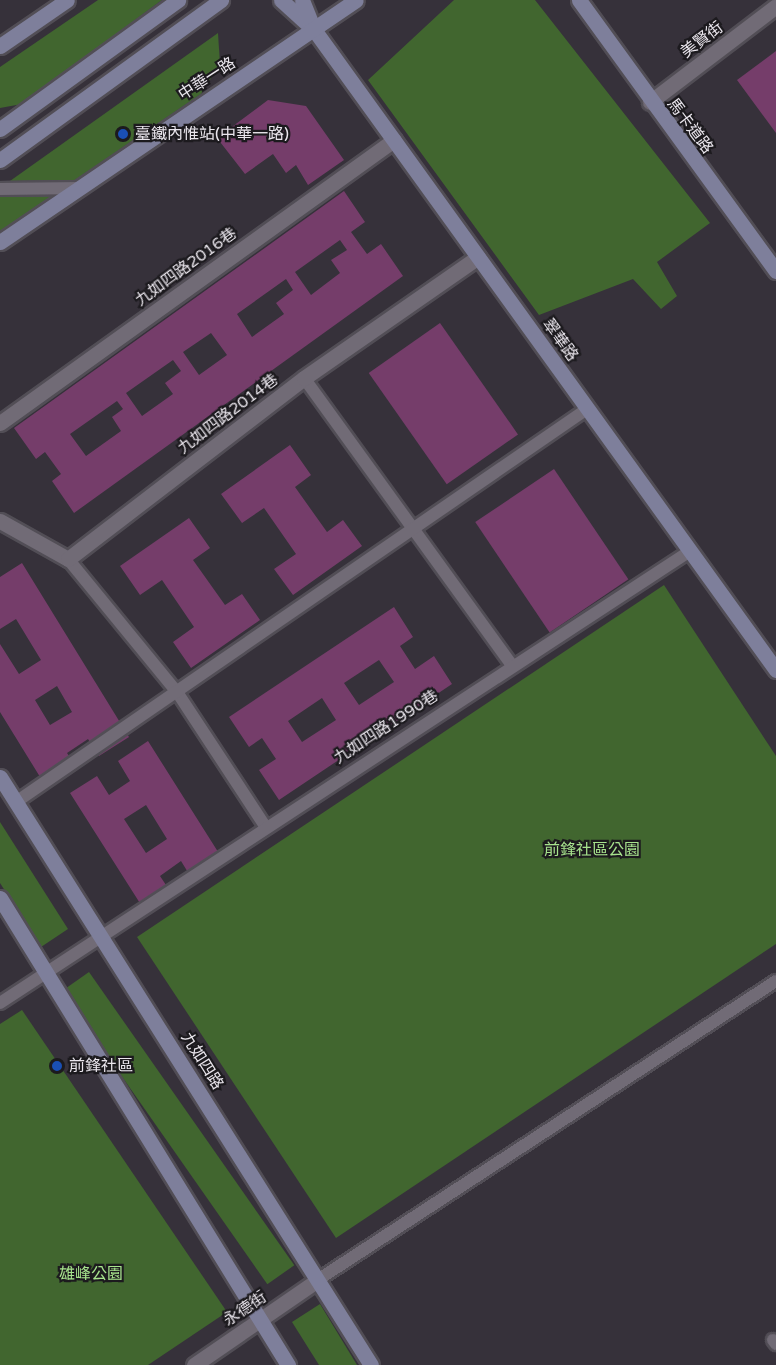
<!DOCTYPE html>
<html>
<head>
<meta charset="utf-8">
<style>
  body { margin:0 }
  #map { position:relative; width:776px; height:1365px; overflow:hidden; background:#36313a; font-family:"Varela Round","Noto Sans TC",sans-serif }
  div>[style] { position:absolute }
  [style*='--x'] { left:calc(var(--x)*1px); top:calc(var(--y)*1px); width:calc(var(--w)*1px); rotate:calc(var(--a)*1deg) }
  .green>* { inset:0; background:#41662f; transform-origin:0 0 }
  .building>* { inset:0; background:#753d6a; transform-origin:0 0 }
  .roads { filter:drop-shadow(2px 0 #524e56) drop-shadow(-2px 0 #524e56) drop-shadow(0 2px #524e56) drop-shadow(0 -2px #524e56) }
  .lane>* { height:12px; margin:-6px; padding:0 6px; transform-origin:6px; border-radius:6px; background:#716b76 }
  .street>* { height:15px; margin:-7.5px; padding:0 7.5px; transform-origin:7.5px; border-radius:7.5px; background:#716b76 }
  .secondary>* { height:15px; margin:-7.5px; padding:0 7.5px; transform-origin:7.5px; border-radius:7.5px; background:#7e7f9b }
  .dots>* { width:16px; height:16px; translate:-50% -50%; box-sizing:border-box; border:3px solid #1c1a1e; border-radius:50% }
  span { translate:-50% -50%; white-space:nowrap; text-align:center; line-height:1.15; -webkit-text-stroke:4.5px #1c1a1e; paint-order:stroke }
  .street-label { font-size:16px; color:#eae6ed }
  .poi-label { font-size:16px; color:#eae6ed }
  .left { translate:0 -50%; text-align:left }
  .park-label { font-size:16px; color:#a7e38d }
</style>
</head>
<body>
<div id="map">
  <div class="green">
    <i style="clip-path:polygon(98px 0,162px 0,22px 104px,0 108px,0 67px)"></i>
    <i style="clip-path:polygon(454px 0,535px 0,710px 223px,657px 262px,677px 296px,661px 309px,633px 279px,539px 315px,368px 80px)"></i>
    <i style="clip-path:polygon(218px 33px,220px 64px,201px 94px,75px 180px,10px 181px)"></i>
    <i style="clip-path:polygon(0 195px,53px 196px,0 234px)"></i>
    <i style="clip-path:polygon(664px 585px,776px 756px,776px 944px,336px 1238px,137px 937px)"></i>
    <i style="clip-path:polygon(0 822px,68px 929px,41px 947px,0 883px)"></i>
    <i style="left:89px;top:972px;width:358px;height:33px;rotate:55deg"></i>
    <i style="clip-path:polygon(22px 1010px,227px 1312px,148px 1365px,0 1365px,0 1024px)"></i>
    <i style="clip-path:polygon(320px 1304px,357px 1365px,319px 1365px,292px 1322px)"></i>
  </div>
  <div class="building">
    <i style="clip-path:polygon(776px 51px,776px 133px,737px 80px)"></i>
    <i style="clip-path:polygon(268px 100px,306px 106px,344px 160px,308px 185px,296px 165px,286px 173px,273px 154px,245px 174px,217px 138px)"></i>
    <i style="clip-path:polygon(evenodd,344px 191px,365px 222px,351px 232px,367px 254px,381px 244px,403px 276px,74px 513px,52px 481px,61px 474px,45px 452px,36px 459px,14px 428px,344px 191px,340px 240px,347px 250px,331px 260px,340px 273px,311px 295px,295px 272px,340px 240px,344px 191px,286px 279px,293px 290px,276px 303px,284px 314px,252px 337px,237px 314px,286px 279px,344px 191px,211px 333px,227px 355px,199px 375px,183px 352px,211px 333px,344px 191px,173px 360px,181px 371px,165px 383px,173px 394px,142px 416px,126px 393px,173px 360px,344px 191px,117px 401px,123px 409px,112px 417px,121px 431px,86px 456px,70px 434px,117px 401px)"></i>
    <i style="left:440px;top:323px;width:136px;height:87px;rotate:55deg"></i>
    <i style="clip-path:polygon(290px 445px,311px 475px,295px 487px,327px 532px,343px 520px,362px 546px,293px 595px,274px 569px,296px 554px,264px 508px,242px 523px,221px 494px)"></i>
    <i style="left:554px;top:469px;width:133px;height:95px;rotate:56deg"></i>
    <i style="clip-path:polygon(189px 518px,210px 548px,193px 560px,225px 605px,242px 594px,260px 620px,191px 668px,173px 642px,194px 627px,162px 580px,140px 595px,120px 566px)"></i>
    <i style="clip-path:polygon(evenodd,22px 563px,129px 737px,99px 756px,88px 739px,67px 753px,76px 766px,45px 785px,0 712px,0 644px,19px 674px,41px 660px,16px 619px,0 629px,0 577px,22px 563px,57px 686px,72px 712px,50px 725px,35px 700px,57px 686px)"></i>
    <i style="clip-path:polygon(evenodd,394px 607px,413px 637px,400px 646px,415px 669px,434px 656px,452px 684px,279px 800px,259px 770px,276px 759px,262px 738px,249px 747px,229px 717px,394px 607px,379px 660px,394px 682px,359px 705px,344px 683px,379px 660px,394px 607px,322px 698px,336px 720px,302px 742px,288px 721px,322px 698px)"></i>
    <i style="clip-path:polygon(evenodd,148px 741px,220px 855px,189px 874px,181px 861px,160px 876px,170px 891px,143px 908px,70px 793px,97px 776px,109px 795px,130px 781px,118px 761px,148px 741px,146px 805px,167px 839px,146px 853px,124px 819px,146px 805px)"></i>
  </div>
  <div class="roads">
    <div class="lane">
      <i style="--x:0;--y:189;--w:77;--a:-0.7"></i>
      <i style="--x:304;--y:378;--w:354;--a:54.1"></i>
      <i style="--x:68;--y:559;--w:172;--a:50.7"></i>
      <i style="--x:177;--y:692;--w:160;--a:56.7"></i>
      <i style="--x:16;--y:802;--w:693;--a:-34.54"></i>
      <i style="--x:0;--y:1003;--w:825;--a:-33.23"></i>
      <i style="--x:316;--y:1281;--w:549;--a:-33.11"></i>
      <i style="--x:773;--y:1340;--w:5;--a:53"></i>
    </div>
    <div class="street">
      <i style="--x:650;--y:102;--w:158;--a:-37.3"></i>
      <i style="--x:0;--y:423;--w:485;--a:-35.7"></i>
      <i style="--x:0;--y:521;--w:78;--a:29.2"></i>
      <i style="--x:68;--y:559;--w:297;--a:-37.5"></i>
      <i style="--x:304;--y:378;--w:212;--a:-34.8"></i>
      <i style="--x:194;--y:1365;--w:148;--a:-34.5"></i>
    </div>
    <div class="secondary">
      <i style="--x:281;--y:0;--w:46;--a:42.4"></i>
      <i style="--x:315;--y:31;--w:788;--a:54.19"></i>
      <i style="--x:302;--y:0;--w:27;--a:68"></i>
      <i style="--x:579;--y:0;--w:335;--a:54"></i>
      <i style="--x:0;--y:46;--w:81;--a:-34.5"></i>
      <i style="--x:0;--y:129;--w:220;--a:-35.9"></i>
      <i style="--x:0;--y:160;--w:273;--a:-35.9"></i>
      <i style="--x:0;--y:242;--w:430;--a:-34.2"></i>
      <i style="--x:0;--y:777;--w:695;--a:57.75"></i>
      <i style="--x:0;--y:898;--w:549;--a:58.34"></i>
    </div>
  </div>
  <div class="dots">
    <i style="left:123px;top:134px;background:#1a4fb4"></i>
    <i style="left:57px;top:1066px;background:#1a4fb4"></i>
  </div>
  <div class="street-label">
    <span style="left:702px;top:40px;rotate:-37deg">美賢街</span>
    <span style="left:207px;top:79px;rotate:-33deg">中華一路</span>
    <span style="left:690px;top:126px;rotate:53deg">馬卡道路</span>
    <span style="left:186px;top:267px;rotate:-36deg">九如四路2016巷</span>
    <span style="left:560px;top:340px;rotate:54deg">翠華路</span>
    <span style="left:228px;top:414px;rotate:-37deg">九如四路2014巷</span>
    <span style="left:386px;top:727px;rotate:-33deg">九如四路1990巷</span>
    <span style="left:202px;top:1061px;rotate:58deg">九如四路</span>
    <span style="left:245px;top:1309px;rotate:-34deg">永德街</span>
  </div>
  <div class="poi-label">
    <span class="left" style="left:135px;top:134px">臺鐵內惟站(中華一路)</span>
    <span class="left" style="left:69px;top:1066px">前鋒社區</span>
  </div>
  <div class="park-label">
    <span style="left:592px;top:850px">前鋒社區公園</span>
    <span style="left:91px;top:1274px">雄峰公園</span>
  </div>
</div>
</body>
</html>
